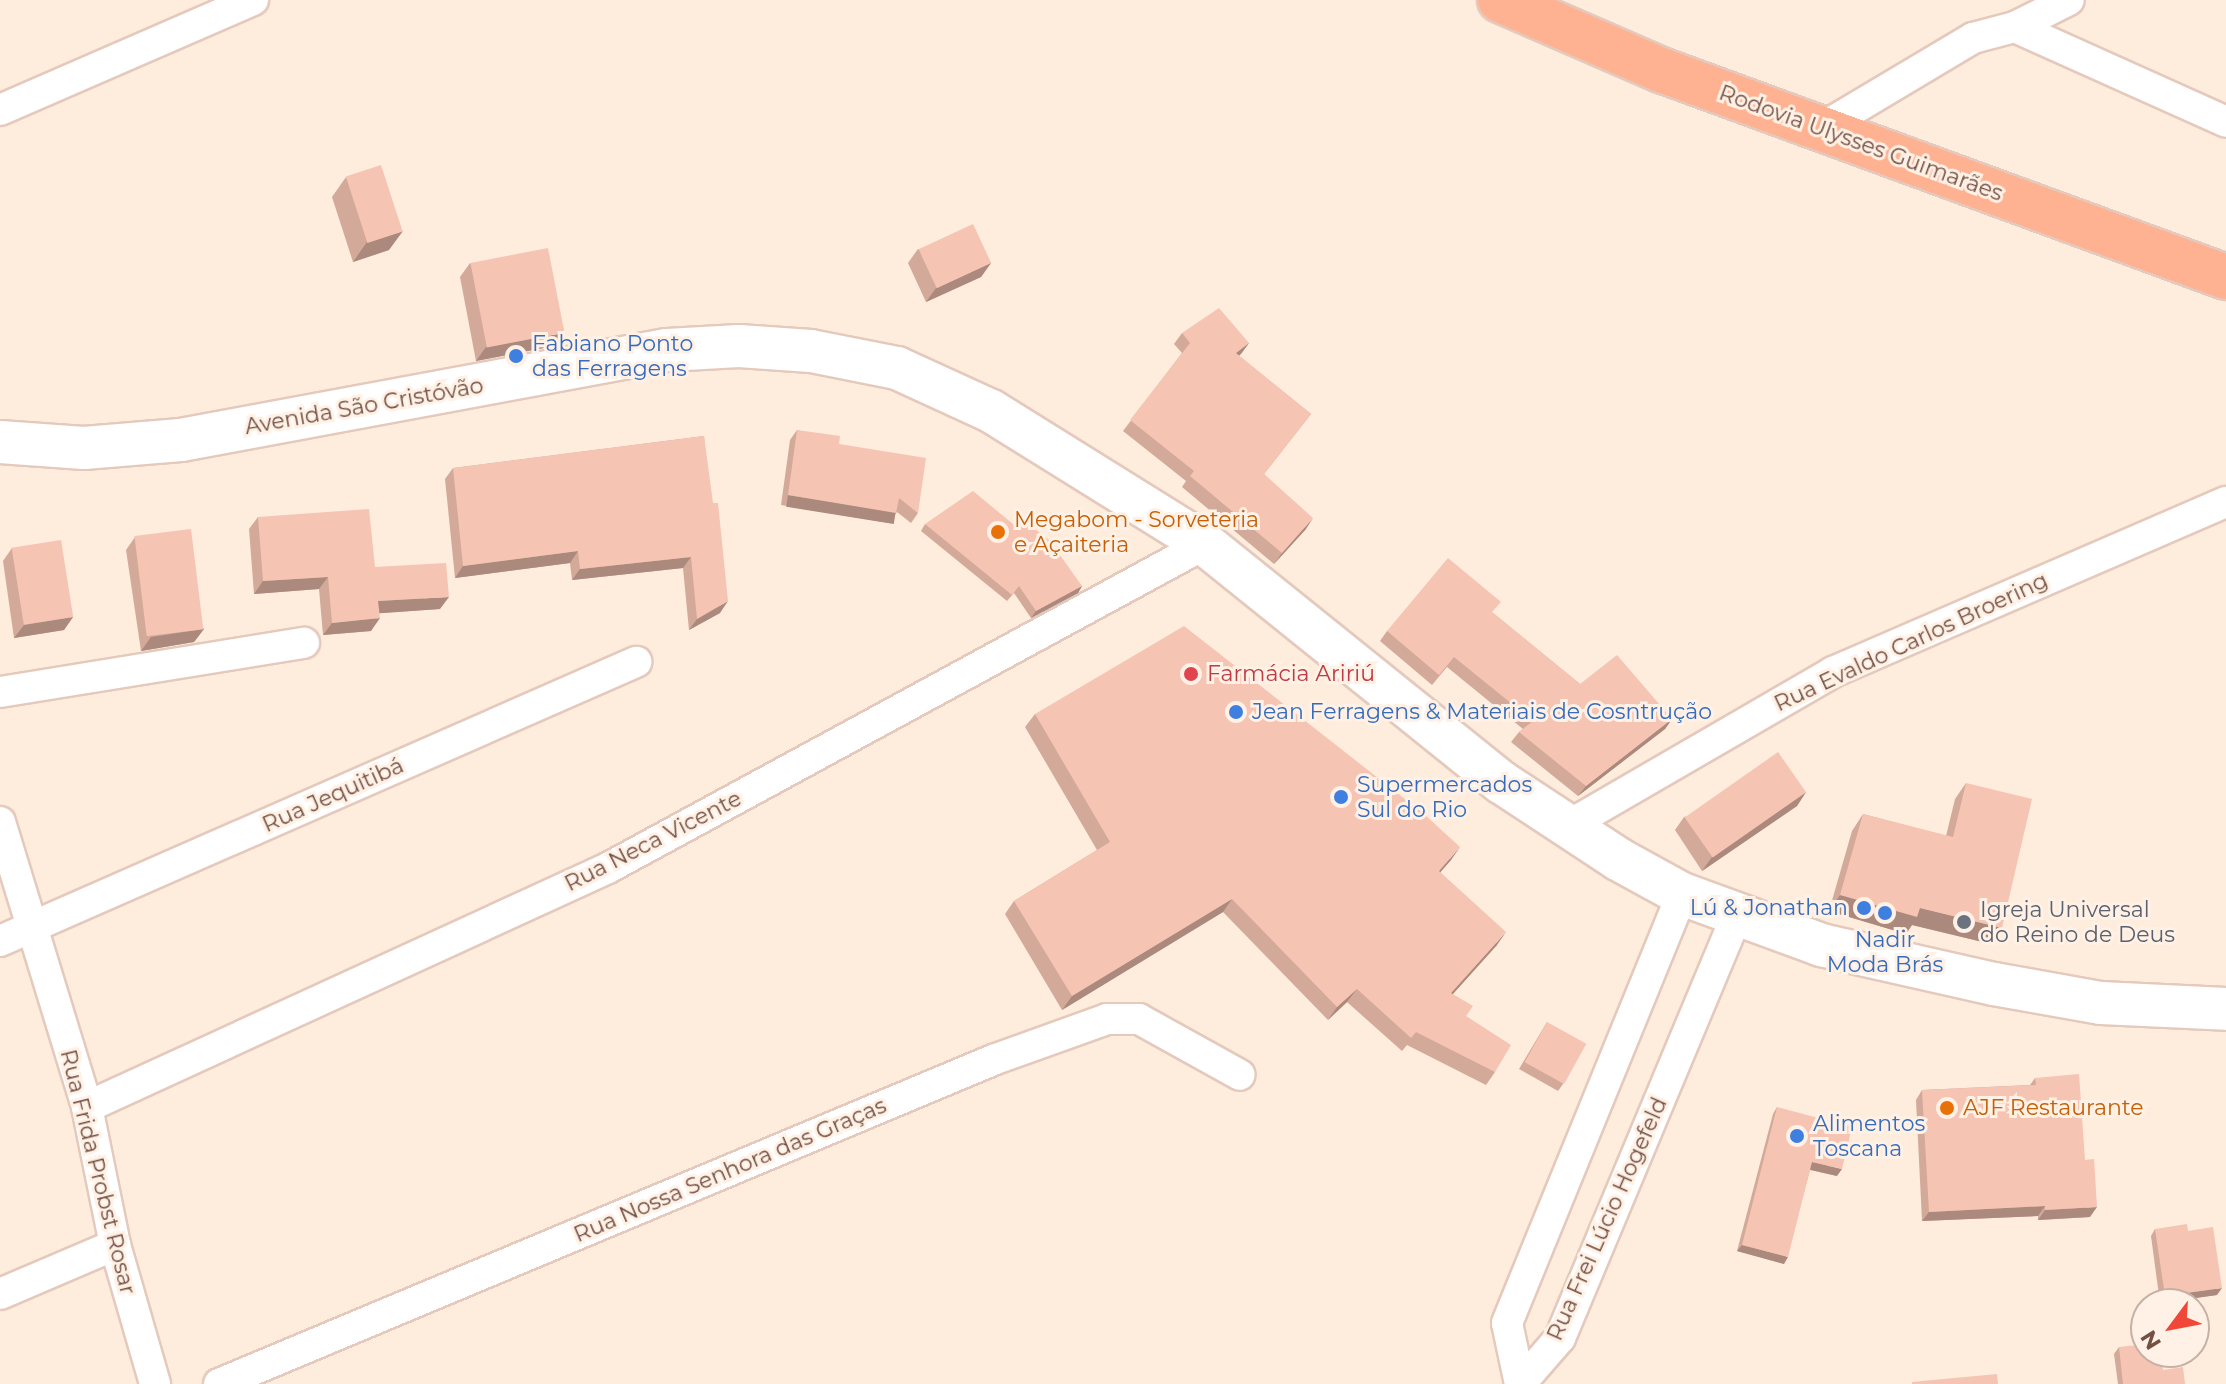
<!DOCTYPE html>
<html>
<head>
<meta charset="utf-8">
<style>
  body { margin:0 }
  #map { position:relative; width:2226px; height:1384px; overflow:hidden; background:#feecdd; font-family:Montserrat,sans-serif }
  div>[style] { position:absolute }
  [style*='--x'] { left:calc(var(--x)*1px); top:calc(var(--y)*1px); width:calc(var(--w)*1px); rotate:calc(var(--a)*1deg) }
  .roads { filter:drop-shadow(2px 0 #e4c9bc) drop-shadow(-2px 0 #e4c9bc) drop-shadow(0 2px #e4c9bc) drop-shadow(0 -2px #e4c9bc) }
  .minor>* { height:30px; margin:-15px; padding:0 15px; transform-origin:15px; border-radius:15px; background:#fff }
  .secondary>* { height:42px; margin:-21px; padding:0 21px; transform-origin:21px; border-radius:21px; background:#fff }
  .trunk>* { height:44px; margin:-22px; padding:0 22px; transform-origin:22px; border-radius:22px; background:#feb291 }
  .wall>* { inset:0; background:#d3a99a }
  .shaded-wall>* { inset:0; background:#ac897d; transform-origin:0 0 }
  .building>* { inset:0; background:#f5c4b3; transform-origin:0 0 }
  .dots>* { width:22px; height:22px; translate:-50% -50%; box-sizing:border-box; border:4px solid #fff1e5; border-radius:50% }
  span { translate:-50% -50%; white-space:nowrap; text-align:center; line-height:1.15; -webkit-text-stroke:6px #fff1e5; paint-order:stroke }
  .street-label { font-size:22px; color:#744f44 }
  .shop-label { font-size:22px; color:#366cbe }
  .left { translate:0 -50%; text-align:left }
  .right { translate:-100% -50%; text-align:right }
  .food-label { font-size:22px; color:#c56008 }
  .health-label { font-size:22px; color:#be3a42 }
  .worship-label { font-size:22px; color:#5b616d }
  .north { position:absolute; left:2130px; top:1288px; width:80px; height:80px; box-sizing:border-box; background:#fff1e5; border:2px solid #c7b0a5; border-radius:50%; rotate:238deg; font-size:22px; font-weight:700; line-height:32px; text-align:center; color:#744f44 }
  .north::after { content:''; display:block; margin:auto; width:28px; height:36px; background:#f14739; clip-path:polygon(50% 0,100% 100%,50% 72%,0 100%) }
</style>
</head>
<body>
<div id="map">
  <div class="roads">
    <div class="minor">
      <i style="--x:2015;--y:27;--w:231;--a:24.2"></i>
      <i style="--x:0;--y:110;--w:276;--a:-23.5"></i>
      <i style="--x:1822;--y:128;--w:176;--a:-30.8"></i>
      <i style="--x:1973;--y:38;--w:43;--a:-14.7"></i>
      <i style="--x:2015;--y:27;--w:60;--a:-26.6"></i>
      <i style="--x:0;--y:692;--w:308;--a:-9.2"></i>
      <i style="--x:0;--y:822;--w:298;--a:73"></i>
      <i style="--x:87;--y:1107;--w:141;--a:78.5"></i>
      <i style="--x:115;--y:1245;--w:145;--a:73.9"></i>
      <i style="--x:1566;--y:827;--w:309;--a:-30.1"></i>
      <i style="--x:1833;--y:672;--w:428;--a:-23.4"></i>
      <i style="--x:0;--y:941;--w:695;--a:-23.69"></i>
      <i style="--x:87;--y:1107;--w:573;--a:-24.64"></i>
      <i style="--x:608;--y:868;--w:679;--a:-28.49"></i>
      <i style="--x:0;--y:1294;--w:125;--a:-23.1"></i>
      <i style="--x:219;--y:1384;--w:839;--a:-22.71"></i>
      <i style="--x:993;--y:1060;--w:121;--a:-19.8"></i>
      <i style="--x:1107;--y:1019;--w:32;--a:0"></i>
      <i style="--x:1139;--y:1019;--w:115;--a:29"></i>
      <i style="--x:1520;--y:1384;--w:62;--a:-102"></i>
      <i style="--x:1507;--y:1323;--w:463;--a:-67.8"></i>
      <i style="--x:1520;--y:1384;--w:61;--a:-49"></i>
      <i style="--x:1560;--y:1338;--w:459;--a:-67.3"></i>
    </div>
    <div class="secondary">
      <i style="--x:0;--y:442;--w:84;--a:4.1"></i>
      <i style="--x:84;--y:448;--w:97;--a:-4.7"></i>
      <i style="--x:181;--y:440;--w:494;--a:-10.5"></i>
      <i style="--x:667;--y:350;--w:72;--a:-3.2"></i>
      <i style="--x:739;--y:346;--w:72;--a:4"></i>
      <i style="--x:811;--y:351;--w:88;--a:11.2"></i>
      <i style="--x:897;--y:368;--w:103;--a:24.6"></i>
      <i style="--x:991;--y:411;--w:252;--a:31.9"></i>
      <i style="--x:1205;--y:544;--w:380;--a:38.8"></i>
      <i style="--x:1501;--y:782;--w:140;--a:33.3"></i>
      <i style="--x:1618;--y:859;--w:73;--a:28.7"></i>
      <i style="--x:1682;--y:894;--w:148;--a:20.1"></i>
      <i style="--x:1821;--y:945;--w:177;--a:12.7"></i>
      <i style="--x:1994;--y:984;--w:109;--a:10.1"></i>
      <i style="--x:2101;--y:1003;--w:125;--a:2.7"></i>
    </div>
    <div class="trunk">
      <i style="--x:1500;--y:0;--w:176;--a:23.5"></i>
      <i style="--x:1661;--y:70;--w:602;--a:20.12"></i>
    </div>
  </div>
  <div class="wall">
    <i style="clip-path:polygon(346px 177px,389px 250px,353px 262px,332px 197px)"></i>
    <i style="clip-path:polygon(918px 249px,991px 263px,981px 277px,926px 302px,908px 263px)"></i>
    <i style="clip-path:polygon(470px 263px,554px 346px,476px 361px,460px 277px)"></i>
    <i style="clip-path:polygon(1182px 333px,1249px 343px,1239px 356px,1311px 414px,1264px 474px,1306px 529px,1274px 564px,1182px 487px,1186px 481px,1123px 431px,1182px 353px,1174px 344px)"></i>
    <i style="clip-path:polygon(797px 430px,839px 444px,918px 513px,911px 523px,897px 512px,889px 523px,781px 505px,790px 440px)"></i>
    <i style="clip-path:polygon(704px 436px,720px 613px,689px 630px,683px 568px,572px 580px,570px 563px,455px 578px,445px 479px,453px 468px)"></i>
    <i style="clip-path:polygon(258px 517px,375px 567px,440px 609px,379px 613px,371px 631px,323px 635px,319px 589px,254px 594px,249px 529px)"></i>
    <i style="clip-path:polygon(925px 524px,1082px 586px,1078px 593px,1031px 618px,1014px 593px,1007px 601px,921px 531px)"></i>
    <i style="clip-path:polygon(135px 537px,204px 629px,194px 642px,141px 651px,126px 550px)"></i>
    <i style="clip-path:polygon(12px 548px,73px 617px,64px 630px,14px 638px,3px 561px)"></i>
    <i style="clip-path:polygon(1493px 613px,1580px 684px,1672px 719px,1665px 729px,1578px 796px,1511px 742px,1519px 732px,1523px 729px,1447px 667px,1432px 685px,1380px 641px,1387px 631px)"></i>
    <i style="clip-path:polygon(1035px 714px,1451px 860px,1440px 872px,1497px 945px,1453px 994px,1495px 1072px,1486px 1085px,1407px 1045px,1402px 1051px,1347px 1002px,1328px 1020px,1223px 912px,1062px 1010px,1005px 914px,1014px 901px,1097px 850px,1025px 727px)"></i>
    <i style="clip-path:polygon(1966px 783px,2002px 928px,1991px 944px,1912px 925px,1906px 934px,1829px 911px,1852px 831px,1863px 814px,1946px 836px,1955px 799px)"></i>
    <i style="clip-path:polygon(1806px 792px,1797px 806px,1702px 871px,1675px 830px,1684px 817px)"></i>
    <i style="clip-path:polygon(1547px 1022px,1563px 1084px,1558px 1091px,1519px 1069px)"></i>
    <i style="clip-path:polygon(2035px 1078px,2090px 1217px,2038px 1220px,2038px 1216px,1922px 1221px,1916px 1100px,1922px 1090px,2030px 1085px)"></i>
    <i style="clip-path:polygon(1777px 1107px,1837px 1176px,1810px 1170px,1784px 1264px,1737px 1251px,1773px 1114px)"></i>
    <i style="clip-path:polygon(2155px 1229px,2188px 1231px,2217px 1295px,2160px 1303px,2151px 1236px)"></i>
    <i style="clip-path:polygon(2119px 1347px,2163px 1370px,2185px 1384px,2118px 1384px,2114px 1354px)"></i>
  </div>
  <div class="shaded-wall">
    <i style="clip-path:polygon(403px 231px,389px 250px,353px 262px,367px 242px)"></i>
    <i style="clip-path:polygon(991px 263px,981px 277px,926px 302px,936px 288px)"></i>
    <i style="clip-path:polygon(564px 333px,554px 346px,476px 361px,486px 347px)"></i>
    <i style="clip-path:polygon(1249px 343px,1241px 354px,1228px 364px,1236px 353px)"></i>
    <i style="left:788px;top:495px;width:109px;height:12px;rotate:9deg"></i>
    <i style="clip-path:polygon(1313px 518px,1306px 529px,1274px 564px,1282px 553px)"></i>
    <i style="clip-path:polygon(578px 551px,570px 563px,455px 578px,463px 566px)"></i>
    <i style="clip-path:polygon(691px 557px,683px 568px,572px 580px,580px 569px)"></i>
    <i style="clip-path:polygon(328px 577px,319px 589px,254px 594px,263px 581px)"></i>
    <i style="clip-path:polygon(1082px 586px,1078px 593px,1031px 618px,1036px 611px)"></i>
    <i style="clip-path:polygon(449px 597px,440px 609px,370px 614px,378px 601px)"></i>
    <i style="clip-path:polygon(728px 601px,720px 613px,689px 630px,697px 619px)"></i>
    <i style="clip-path:polygon(73px 617px,64px 630px,14px 638px,24px 625px)"></i>
    <i style="clip-path:polygon(380px 618px,371px 631px,323px 635px,332px 623px)"></i>
    <i style="clip-path:polygon(204px 629px,194px 642px,141px 651px,151px 637px)"></i>
    <i style="clip-path:polygon(1672px 719px,1665px 729px,1578px 796px,1586px 786px)"></i>
    <i style="clip-path:polygon(1806px 792px,1797px 806px,1702px 871px,1712px 857px)"></i>
    <i style="clip-path:polygon(1460px 847px,1451px 860px,1430px 884px,1439px 871px)"></i>
    <i style="clip-path:polygon(1840px 895px,1920px 908px,2002px 928px,1991px 944px,1912px 925px,1906px 934px,1829px 911px)"></i>
    <i style="clip-path:polygon(1232px 899px,1223px 912px,1062px 1010px,1072px 996px)"></i>
    <i style="clip-path:polygon(1506px 932px,1497px 945px,1442px 1006px,1451px 993px)"></i>
    <i style="clip-path:polygon(1357px 989px,1347px 1002px,1328px 1020px,1337px 1007px)"></i>
    <i style="clip-path:polygon(1812px 1162px,1842px 1169px,1837px 1176px,1807px 1169px)"></i>
    <i style="clip-path:polygon(2045px 1206px,2038px 1216px,1922px 1221px,1929px 1212px)"></i>
    <i style="clip-path:polygon(2097px 1207px,2090px 1217px,2038px 1220px,2045px 1210px)"></i>
    <i style="clip-path:polygon(1742px 1245px,1788px 1257px,1784px 1264px,1737px 1251px)"></i>
    <i style="clip-path:polygon(2222px 1288px,2217px 1295px,2160px 1303px,2165px 1296px)"></i>
  </div>
  <div class="building">
    <i style="left:381px;top:165px;width:70px;height:37px;rotate:72deg"></i>
    <i style="left:973px;top:224px;width:43px;height:60px;rotate:65deg"></i>
    <i style="left:548px;top:248px;width:86px;height:79px;rotate:79deg"></i>
    <i style="clip-path:polygon(1219px 308px,1249px 343px,1236px 353px,1311px 414px,1264px 474px,1313px 518px,1282px 553px,1190px 476px,1194px 471px,1130px 420px,1190px 343px,1182px 333px)"></i>
    <i style="clip-path:polygon(797px 430px,840px 436px,839px 444px,926px 458px,918px 513px,899px 498px,896px 513px,788px 495px)"></i>
    <i style="clip-path:polygon(704px 436px,713px 503px,718px 503px,728px 601px,697px 619px,691px 557px,580px 569px,578px 551px,463px 566px,453px 468px)"></i>
    <i style="clip-path:polygon(973px 491px,1019px 529px,1025px 521px,1050px 541px,1082px 586px,1036px 611px,1019px 586px,1012px 595px,925px 524px)"></i>
    <i style="clip-path:polygon(369px 509px,375px 567px,446px 563px,449px 597px,378px 601px,380px 618px,332px 623px,328px 577px,263px 581px,258px 517px)"></i>
    <i style="left:191px;top:529px;width:101px;height:57px;rotate:83deg"></i>
    <i style="left:61px;top:540px;width:78px;height:50px;rotate:81deg"></i>
    <i style="clip-path:polygon(1448px 558px,1501px 602px,1492px 612px,1580px 684px,1617px 655px,1672px 719px,1586px 786px,1519px 732px,1533px 721px,1454px 657px,1439px 675px,1387px 631px)"></i>
    <i style="clip-path:polygon(1184px 626px,1424px 814px,1460px 847px,1439px 871px,1506px 932px,1451px 993px,1473px 1006px,1466px 1016px,1511px 1045px,1495px 1072px,1416px 1032px,1411px 1038px,1357px 989px,1337px 1007px,1232px 899px,1072px 996px,1014px 901px,1110px 842px,1035px 714px)"></i>
    <i style="left:1778px;top:752px;width:49px;height:114px;rotate:55deg"></i>
    <i style="clip-path:polygon(1966px 783px,2032px 799px,2002px 928px,1920px 908px,1917px 917px,1840px 895px,1863px 814px,1953px 837px)"></i>
    <i style="left:1547px;top:1022px;width:45px;height:46px;rotate:29deg"></i>
    <i style="clip-path:polygon(2079px 1074px,2085px 1160px,2094px 1159px,2097px 1207px,2045px 1210px,2045px 1206px,1929px 1212px,1922px 1090px,2036px 1085px,2035px 1078px)"></i>
    <i style="clip-path:polygon(1777px 1107px,1852px 1127px,1842px 1169px,1812px 1162px,1788px 1257px,1742px 1245px)"></i>
    <i style="clip-path:polygon(2187px 1224px,2188px 1231px,2213px 1227px,2222px 1288px,2165px 1296px,2155px 1229px)"></i>
    <i style="clip-path:polygon(2146px 1344px,2146px 1352px,2160px 1352px,2163px 1370px,2183px 1367px,2185px 1384px,2123px 1384px,2119px 1347px)"></i>
    <i style="clip-path:polygon(1997px 1374px,1998px 1384px,1912px 1384px,1912px 1382px)"></i>
  </div>
  <div class="dots">
    <i style="left:516px;top:356px;background:#3f7fe0"></i>
    <i style="left:998px;top:532px;background:#e8710a"></i>
    <i style="left:1191px;top:674px;background:#e0444e"></i>
    <i style="left:1236px;top:712px;background:#3f7fe0"></i>
    <i style="left:1341px;top:797px;background:#3f7fe0"></i>
    <i style="left:1864px;top:908px;background:#3f7fe0"></i>
    <i style="left:1885px;top:913px;background:#3f7fe0"></i>
    <i style="left:1964px;top:922px;background:#6b7280"></i>
    <i style="left:1947px;top:1108px;background:#e8710a"></i>
    <i style="left:1797px;top:1136px;background:#3f7fe0"></i>
  </div>
  <div class="street-label">
    <span style="left:1861px;top:143px;rotate:20deg">Rodovia Ulysses Guimarães</span>
    <span style="left:364px;top:406px;rotate:-10deg">Avenida São Cristóvão</span>
    <span style="left:1911px;top:642px;rotate:-25deg">Rua Evaldo Carlos Broering</span>
    <span style="left:333px;top:795px;rotate:-24deg">Rua Jequitibá</span>
    <span style="left:653px;top:841px;rotate:-27deg">Rua Neca Vicente</span>
    <span style="left:730px;top:1170px;rotate:-23deg">Rua Nossa Senhora das Graças</span>
    <span style="left:98px;top:1172px;rotate:76deg">Rua Frida Probst Rosar</span>
    <span style="left:1607px;top:1219px;rotate:-66deg">Rua Frei Lúcio Hogefeld</span>
  </div>
  <div class="shop-label">
    <span class="left" style="left:532px;top:356px">Fabiano Ponto<br>das Ferragens</span>
    <span class="left" style="left:1252px;top:712px">Jean Ferragens &amp; Materiais de Cosntrução</span>
    <span class="left" style="left:1357px;top:797px">Supermercados<br>Sul do Rio</span>
    <span class="right" style="left:1848px;top:908px">Lú &amp; Jonathan</span>
    <span style="left:1885px;top:952px">Nadir<br>Moda Brás</span>
    <span class="left" style="left:1813px;top:1136px">Alimentos<br>Toscana</span>
  </div>
  <div class="food-label">
    <span class="left" style="left:1014px;top:532px">Megabom - Sorveteria<br>e Açaiteria</span>
    <span class="left" style="left:1963px;top:1108px">AJF Restaurante</span>
  </div>
  <div class="health-label">
    <span class="left" style="left:1207px;top:674px">Farmácia Aririú</span>
  </div>
  <div class="worship-label">
    <span class="left" style="left:1980px;top:922px">Igreja Universal<br>do Reino de Deus</span>
  </div>
  <div class="north">N</div>
</div>
</body>
</html>
